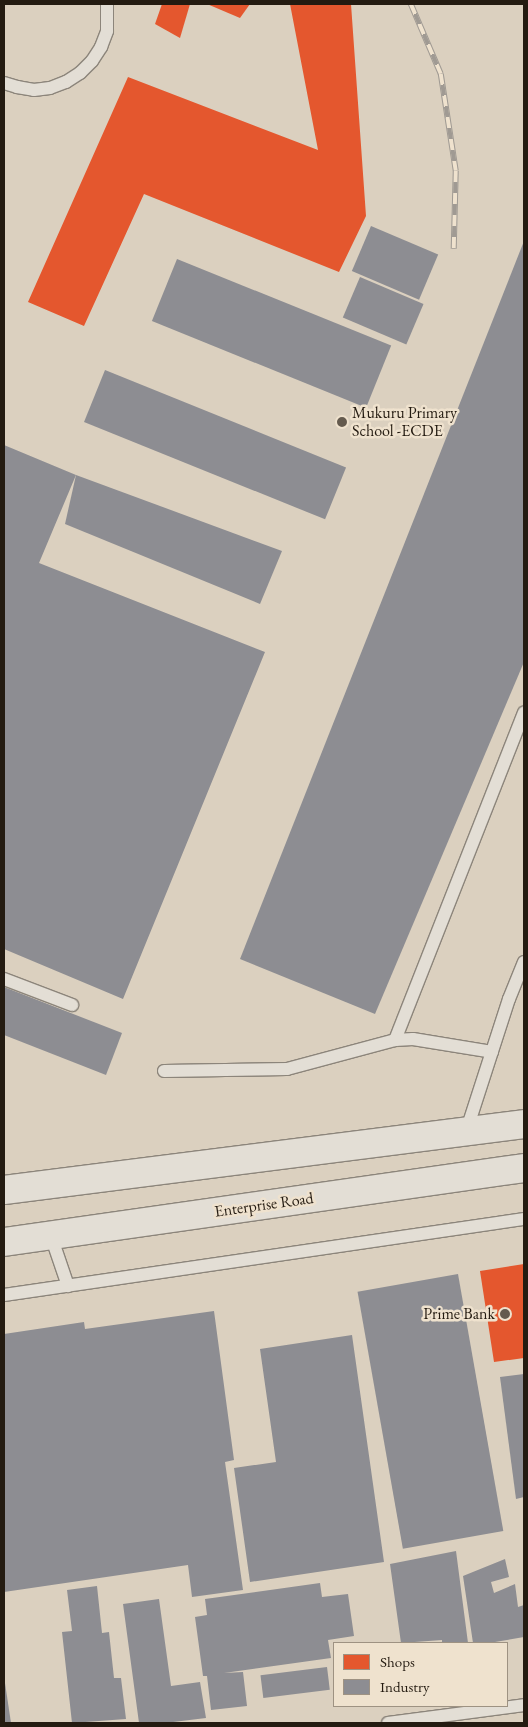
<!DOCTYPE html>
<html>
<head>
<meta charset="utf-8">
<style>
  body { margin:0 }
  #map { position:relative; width:528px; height:1727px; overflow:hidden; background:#dbd0bf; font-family:"EB Garamond",serif }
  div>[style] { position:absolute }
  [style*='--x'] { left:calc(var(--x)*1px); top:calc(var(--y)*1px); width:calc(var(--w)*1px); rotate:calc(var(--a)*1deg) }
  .shops>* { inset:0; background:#e4572e }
  .industry>* { inset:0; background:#8d8d92; transform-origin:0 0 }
  .roads { filter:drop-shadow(1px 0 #8c857b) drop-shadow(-1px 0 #8c857b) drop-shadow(0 1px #8c857b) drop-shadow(0 -1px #8c857b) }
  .service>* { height:12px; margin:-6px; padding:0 6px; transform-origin:6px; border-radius:6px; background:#e3ded5 }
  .secondary>* { height:28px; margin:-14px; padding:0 14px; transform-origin:14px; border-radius:14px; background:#e3ded5 }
  .rail>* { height:5.5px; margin-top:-2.75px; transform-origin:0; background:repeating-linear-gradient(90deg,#efe2ce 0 11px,#a09a93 0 22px); box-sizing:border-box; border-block:1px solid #a09a93 }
  .dots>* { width:14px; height:14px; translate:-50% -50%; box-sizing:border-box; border:2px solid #efe2ce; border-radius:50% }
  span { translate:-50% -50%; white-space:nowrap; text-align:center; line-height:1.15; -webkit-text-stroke:5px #efe2ce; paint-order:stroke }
  .poi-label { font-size:16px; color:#241b11 }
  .left { translate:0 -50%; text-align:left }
  .right { translate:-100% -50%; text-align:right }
  .street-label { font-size:16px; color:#241b11 }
  .frame { position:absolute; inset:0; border:5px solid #241b11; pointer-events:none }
  .legend { position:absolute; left:333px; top:1642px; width:175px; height:65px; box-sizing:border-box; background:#efe2ce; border:1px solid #9e9282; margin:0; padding:6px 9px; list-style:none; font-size:15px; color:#241b11 }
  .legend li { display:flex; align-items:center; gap:10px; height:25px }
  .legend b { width:25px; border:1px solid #9e9282 }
</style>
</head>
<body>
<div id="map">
  <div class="shops">
    <i style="clip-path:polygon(162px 4px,190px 4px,180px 38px,155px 24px)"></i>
    <i style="clip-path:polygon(207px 4px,250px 4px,240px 18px)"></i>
    <i style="clip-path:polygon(290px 4px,351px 4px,366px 216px,339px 272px,144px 194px,84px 326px,28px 302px,128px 77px,318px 150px)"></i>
    <i style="clip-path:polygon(524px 1264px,524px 1358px,494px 1362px,480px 1271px)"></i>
  </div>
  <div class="industry">
    <i style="left:371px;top:226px;width:73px;height:49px;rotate:23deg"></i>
    <i style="clip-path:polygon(524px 241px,524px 662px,375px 1014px,240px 959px)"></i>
    <i style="left:177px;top:259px;width:231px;height:67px;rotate:22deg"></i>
    <i style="left:360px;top:277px;width:69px;height:44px;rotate:23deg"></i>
    <i style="left:105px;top:370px;width:260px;height:56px;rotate:22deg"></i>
    <i style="clip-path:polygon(4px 445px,76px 475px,39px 563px,265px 652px,123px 999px,4px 949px)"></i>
    <i style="clip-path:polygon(76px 475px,282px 551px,260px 604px,65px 524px)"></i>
    <i style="clip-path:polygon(4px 987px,122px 1033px,106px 1075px,4px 1035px)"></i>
    <i style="left:458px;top:1274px;width:261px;height:102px;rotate:80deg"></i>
    <i style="clip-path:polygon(214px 1311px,234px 1460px,225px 1462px,243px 1590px,192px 1597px,188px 1565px,4px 1592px,4px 1334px,84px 1322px,85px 1329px)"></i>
    <i style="clip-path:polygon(352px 1335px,384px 1562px,250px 1582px,234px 1468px,276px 1462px,260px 1349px)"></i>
    <i style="clip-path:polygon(524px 1374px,524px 1497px,516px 1499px,500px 1377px)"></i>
    <i style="clip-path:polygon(456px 1551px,468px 1643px,442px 1643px,442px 1640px,401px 1643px,390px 1564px)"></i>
    <i style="clip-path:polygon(505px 1559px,509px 1577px,491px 1582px,494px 1593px,515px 1584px,518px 1607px,524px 1605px,524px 1637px,489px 1643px,473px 1643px,463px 1576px)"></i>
    <i style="clip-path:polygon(320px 1583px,322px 1597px,348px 1594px,354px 1636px,328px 1640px,331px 1658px,224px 1673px,243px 1672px,247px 1706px,211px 1710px,207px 1676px,203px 1676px,195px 1617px,207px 1615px,205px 1599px)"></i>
    <i style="clip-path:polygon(97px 1586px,102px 1633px,109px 1632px,114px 1678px,121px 1678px,126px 1719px,72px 1723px,62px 1632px,72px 1631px,67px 1590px)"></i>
    <i style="clip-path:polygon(159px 1599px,171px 1686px,200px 1682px,206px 1718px,165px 1723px,139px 1723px,123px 1604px)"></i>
    <i style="left:327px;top:1667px;width:23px;height:67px;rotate:83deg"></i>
    <i style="clip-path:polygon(5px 1683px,11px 1723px,4px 1723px)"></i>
  </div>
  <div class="roads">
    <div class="service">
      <i style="--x:4;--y:83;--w:14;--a:17"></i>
      <i style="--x:17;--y:87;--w:17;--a:10"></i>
      <i style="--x:34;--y:90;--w:16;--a:-7"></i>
      <i style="--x:50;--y:88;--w:17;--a:-21"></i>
      <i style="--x:66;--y:82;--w:17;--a:-33"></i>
      <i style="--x:80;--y:73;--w:17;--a:-45"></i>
      <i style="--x:92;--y:61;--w:17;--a:-57"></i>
      <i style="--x:101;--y:47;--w:17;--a:-69"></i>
      <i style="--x:107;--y:31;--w:27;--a:-90"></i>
      <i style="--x:4;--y:979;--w:73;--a:20.9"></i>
      <i style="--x:395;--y:1040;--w:352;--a:-68.5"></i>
      <i style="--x:164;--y:1071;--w:123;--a:-0.9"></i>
      <i style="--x:287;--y:1069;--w:112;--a:-15"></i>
      <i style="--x:395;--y:1040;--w:18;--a:-3"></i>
      <i style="--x:413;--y:1039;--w:80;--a:9.3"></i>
      <i style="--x:466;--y:1132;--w:140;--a:-72.1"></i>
      <i style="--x:509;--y:999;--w:40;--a:-68"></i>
      <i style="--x:51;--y:1236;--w:53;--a:71.2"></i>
      <i style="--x:4;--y:1295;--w:526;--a:-8.32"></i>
      <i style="--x:388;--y:1723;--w:137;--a:-7.5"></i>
    </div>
    <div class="secondary">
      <i style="--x:4;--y:1190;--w:524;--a:-7.23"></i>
      <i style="--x:4;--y:1242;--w:525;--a:-8.1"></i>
    </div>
  </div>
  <div class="rail">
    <i style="--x:411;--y:4;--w:76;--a:66.8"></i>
    <i style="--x:441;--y:74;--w:98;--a:81.2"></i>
    <i style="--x:456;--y:171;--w:78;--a:91.5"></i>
  </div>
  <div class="dots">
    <i style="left:342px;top:422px;background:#645a4e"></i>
    <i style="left:505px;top:1314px;background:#645a4e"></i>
  </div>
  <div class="poi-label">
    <span class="left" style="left:352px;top:422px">Mukuru Primary<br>School -ECDE</span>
    <span class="right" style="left:495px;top:1314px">Prime Bank</span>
  </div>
  <div class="street-label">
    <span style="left:264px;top:1205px;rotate:-8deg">Enterprise Road</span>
  </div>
  <div class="frame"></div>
  <ul class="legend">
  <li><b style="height:14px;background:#e4572e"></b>Shops</li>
  <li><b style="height:14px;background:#8d8d92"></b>Industry</li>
  </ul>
</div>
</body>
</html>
